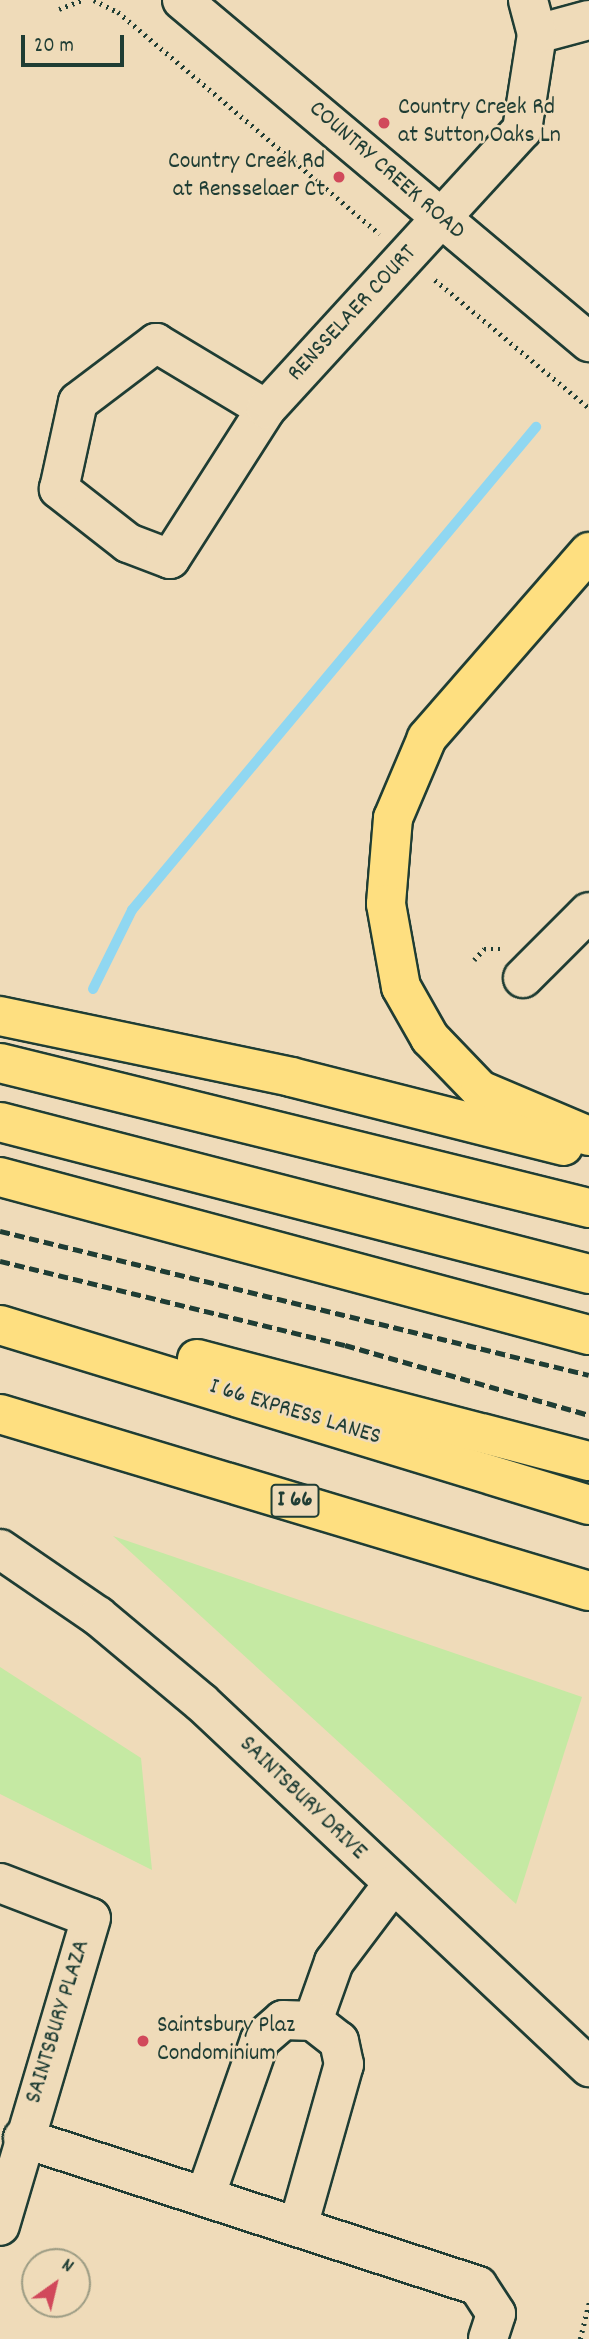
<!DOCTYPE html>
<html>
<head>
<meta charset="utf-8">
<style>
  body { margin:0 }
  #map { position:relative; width:589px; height:2339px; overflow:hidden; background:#efdbb9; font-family:Dekko,sans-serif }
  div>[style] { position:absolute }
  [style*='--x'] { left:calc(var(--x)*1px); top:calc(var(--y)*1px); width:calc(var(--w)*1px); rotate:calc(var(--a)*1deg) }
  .green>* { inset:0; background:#c5e9a3 }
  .stream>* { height:10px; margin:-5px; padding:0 5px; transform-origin:5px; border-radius:5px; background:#90d7f1 }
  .path>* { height:4.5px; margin-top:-2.25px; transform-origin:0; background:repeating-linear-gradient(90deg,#1f3d34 0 2px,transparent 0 7px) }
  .roads { filter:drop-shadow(2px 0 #1f3d34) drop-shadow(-2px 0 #1f3d34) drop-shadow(0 2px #1f3d34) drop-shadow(0 -2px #1f3d34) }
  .minor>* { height:38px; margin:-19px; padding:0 19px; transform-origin:19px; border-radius:19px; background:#efdbb9 }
  .highway>* { height:38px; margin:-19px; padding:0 19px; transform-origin:19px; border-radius:19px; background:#fedf80 }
  .rail>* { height:5px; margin-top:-2.5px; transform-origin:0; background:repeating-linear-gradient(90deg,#1f3d34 0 10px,transparent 0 15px) }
  .dots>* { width:19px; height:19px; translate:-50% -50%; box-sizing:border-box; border:4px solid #efdbb9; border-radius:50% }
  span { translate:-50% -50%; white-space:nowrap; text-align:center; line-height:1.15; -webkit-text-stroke:5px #efdbb9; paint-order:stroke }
  .shield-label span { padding:2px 5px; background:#efdbb9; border:2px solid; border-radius:5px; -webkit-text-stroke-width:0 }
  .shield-label { font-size:23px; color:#1f3d34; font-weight:700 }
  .poi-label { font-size:24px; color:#1f3d34 }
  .left { translate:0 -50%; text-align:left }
  .right { translate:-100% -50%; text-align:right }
  .street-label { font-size:24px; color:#1f3d34 }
  .north { position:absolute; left:21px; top:2248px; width:70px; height:70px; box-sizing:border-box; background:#efdbb9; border:2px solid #9c9c84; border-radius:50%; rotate:34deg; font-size:19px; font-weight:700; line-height:28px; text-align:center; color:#1f3d34 }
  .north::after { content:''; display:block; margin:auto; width:24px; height:32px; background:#d1495b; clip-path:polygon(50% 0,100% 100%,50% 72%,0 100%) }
  .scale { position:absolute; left:21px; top:35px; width:103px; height:32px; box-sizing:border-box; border:4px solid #1f3d34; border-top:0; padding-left:9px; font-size:21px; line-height:24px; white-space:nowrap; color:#1f3d34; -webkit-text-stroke:5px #efdbb9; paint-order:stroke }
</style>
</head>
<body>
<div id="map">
  <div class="green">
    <i style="clip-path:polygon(113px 1536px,582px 1697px,516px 1904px)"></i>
    <i style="clip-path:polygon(0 1667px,141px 1758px,152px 1870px,0 1794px)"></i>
  </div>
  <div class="stream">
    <i style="--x:93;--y:989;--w:88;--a:-63.7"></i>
    <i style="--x:132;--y:910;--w:630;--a:-50.09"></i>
  </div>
  <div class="path">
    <i style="--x:94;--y:0;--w:27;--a:27"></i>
    <i style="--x:118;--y:12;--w:343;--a:40.3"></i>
    <i style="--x:59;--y:9;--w:26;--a:-21"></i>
    <i style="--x:435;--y:280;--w:200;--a:39.7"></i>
    <i style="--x:474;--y:960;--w:15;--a:-48"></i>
    <i style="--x:484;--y:949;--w:16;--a:0"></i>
    <i style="--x:580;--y:2339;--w:38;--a:-76"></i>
  </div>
  <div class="roads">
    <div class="minor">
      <i style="--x:182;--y:0;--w:532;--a:40.04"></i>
      <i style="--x:537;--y:34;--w:54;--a:-15.1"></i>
      <i style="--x:156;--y:343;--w:128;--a:31"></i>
      <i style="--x:266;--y:409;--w:178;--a:122.6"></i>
      <i style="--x:170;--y:559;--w:45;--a:-159.1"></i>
      <i style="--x:128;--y:543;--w:88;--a:-142"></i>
      <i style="--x:59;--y:489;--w:89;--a:-77.7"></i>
      <i style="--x:78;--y:402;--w:98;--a:-37.1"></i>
      <i style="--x:266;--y:409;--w:379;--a:-47.5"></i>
      <i style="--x:522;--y:130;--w:97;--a:-81.1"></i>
      <i style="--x:537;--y:34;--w:35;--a:-105"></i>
      <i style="--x:523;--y:978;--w:93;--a:-45"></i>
      <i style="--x:0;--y:1549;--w:119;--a:34.4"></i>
      <i style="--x:98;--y:1616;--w:134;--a:39.9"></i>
      <i style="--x:201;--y:1702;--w:533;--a:43.25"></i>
      <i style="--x:0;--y:1883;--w:97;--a:21"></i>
      <i style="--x:91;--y:1918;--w:321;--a:106.5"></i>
      <i style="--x:313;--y:2021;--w:63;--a:-70.4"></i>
      <i style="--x:334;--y:1962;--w:96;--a:-53"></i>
      <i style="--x:23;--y:2138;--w:478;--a:18"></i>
      <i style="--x:478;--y:2286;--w:33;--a:57"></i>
      <i style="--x:496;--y:2314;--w:26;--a:108"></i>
      <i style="--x:205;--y:2197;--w:166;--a:-70.7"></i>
      <i style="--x:260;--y:2040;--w:30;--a:-41"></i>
      <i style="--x:283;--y:2020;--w:30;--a:2"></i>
      <i style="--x:313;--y:2021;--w:33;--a:38"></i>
      <i style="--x:339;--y:2041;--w:24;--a:78"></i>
      <i style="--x:344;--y:2064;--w:169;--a:105.8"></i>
    </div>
    <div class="highway">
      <i style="--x:589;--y:552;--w:247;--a:131.1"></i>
      <i style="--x:427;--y:738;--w:87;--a:113"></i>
      <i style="--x:393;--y:818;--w:86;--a:94.7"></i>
      <i style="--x:386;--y:904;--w:84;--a:79.8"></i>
      <i style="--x:401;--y:987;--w:59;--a:60.4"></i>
      <i style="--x:430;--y:1038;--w:72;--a:46.1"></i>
      <i style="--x:480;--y:1090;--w:118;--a:22.9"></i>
      <i style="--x:0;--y:1016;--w:297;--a:11.8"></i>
      <i style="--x:291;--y:1077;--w:281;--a:14.2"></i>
      <i style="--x:0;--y:1063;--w:607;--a:13.83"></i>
      <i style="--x:0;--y:1122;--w:608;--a:14.47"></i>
      <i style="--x:0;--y:1177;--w:610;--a:15.02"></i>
      <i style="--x:0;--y:1325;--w:616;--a:16.99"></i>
      <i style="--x:197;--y:1359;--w:405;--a:14.6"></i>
      <i style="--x:0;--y:1414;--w:615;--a:16.73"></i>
    </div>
  </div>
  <div class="rail">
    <i style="--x:0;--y:1231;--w:606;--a:13.74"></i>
    <i style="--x:0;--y:1261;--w:355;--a:13.7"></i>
    <i style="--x:345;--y:1345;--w:254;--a:16"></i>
  </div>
  <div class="dots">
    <i style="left:384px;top:123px;background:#d1495b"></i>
    <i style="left:339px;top:177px;background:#d1495b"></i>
    <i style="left:143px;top:2041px;background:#d1495b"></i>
  </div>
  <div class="shield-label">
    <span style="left:295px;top:1501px">I 66</span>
  </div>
  <div class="poi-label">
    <span class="left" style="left:398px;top:123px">Country Creek Rd<br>at Sutton Oaks Ln</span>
    <span class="right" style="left:325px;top:177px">Country Creek Rd<br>at Rensselaer Ct</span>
    <span class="left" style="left:157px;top:2041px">Saintsbury Plaz<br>Condominium</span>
  </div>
  <div class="street-label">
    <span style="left:386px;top:171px;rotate:41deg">COUNTRY CREEK ROAD</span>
    <span style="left:353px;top:314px;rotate:-47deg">RENSSELAER COURT</span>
    <span style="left:295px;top:1413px;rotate:17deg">I 66 EXPRESS LANES</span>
    <span style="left:302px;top:1799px;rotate:44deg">SAINTSBURY DRIVE</span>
    <span style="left:59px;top:2022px;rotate:-73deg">SAINTSBURY PLAZA</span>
  </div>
  <div class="north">N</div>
  <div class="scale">20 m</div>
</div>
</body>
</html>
